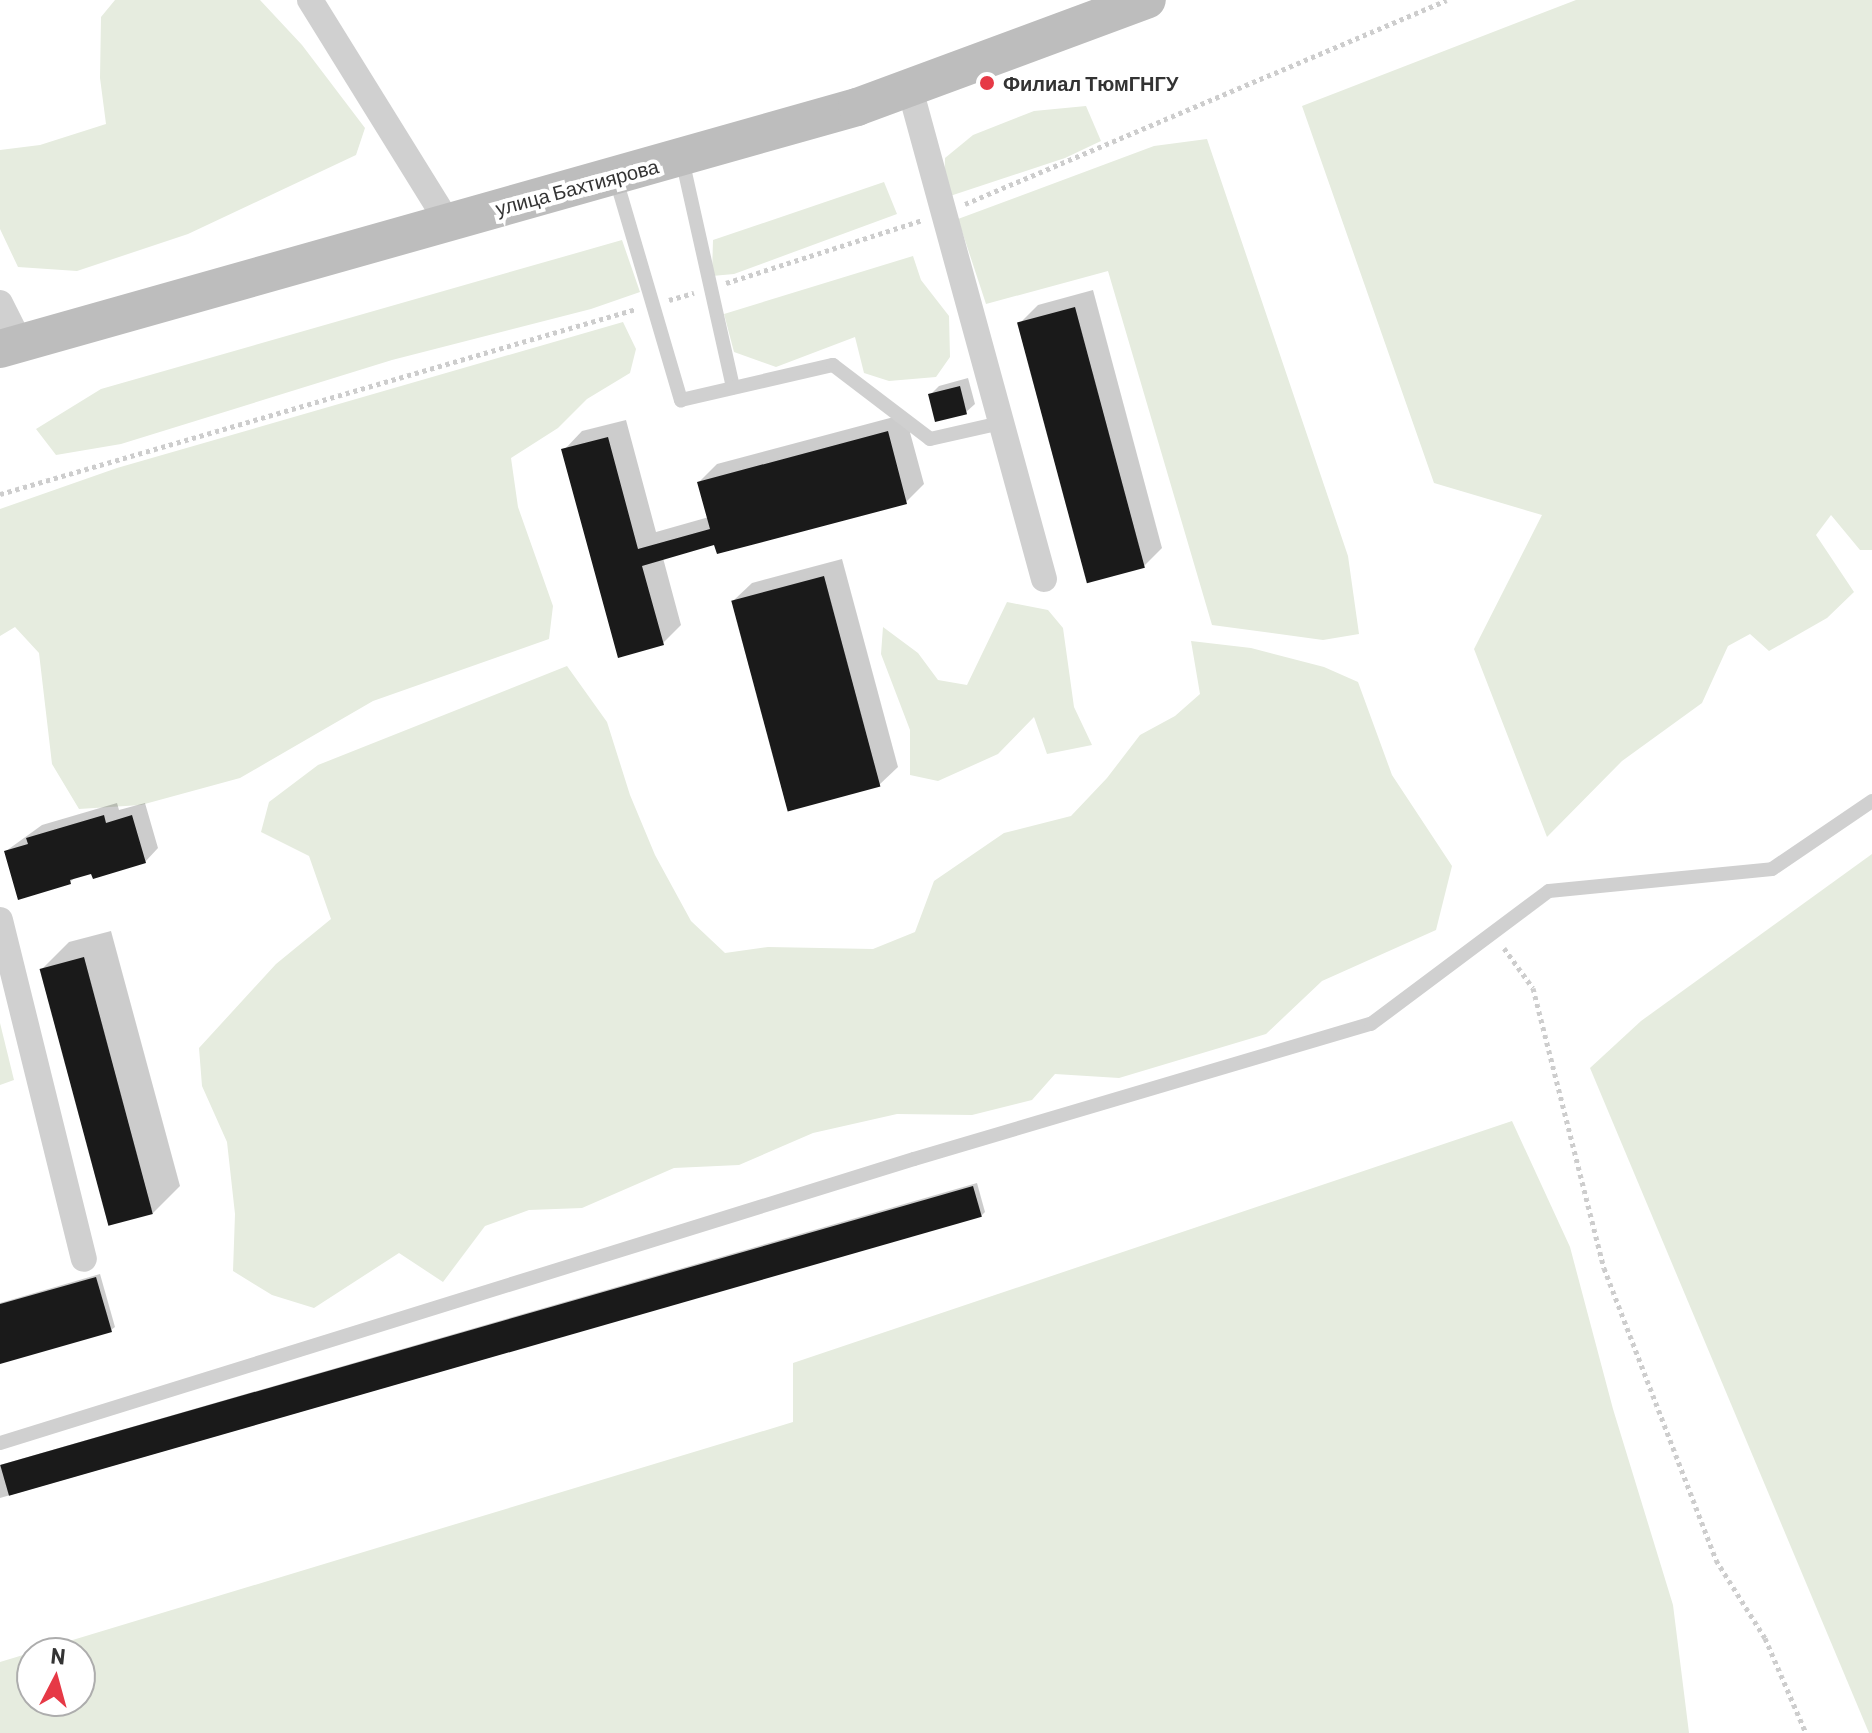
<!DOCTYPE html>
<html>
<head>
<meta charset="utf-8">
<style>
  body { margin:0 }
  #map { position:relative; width:1872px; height:1733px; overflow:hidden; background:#fff; font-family:Barlow,sans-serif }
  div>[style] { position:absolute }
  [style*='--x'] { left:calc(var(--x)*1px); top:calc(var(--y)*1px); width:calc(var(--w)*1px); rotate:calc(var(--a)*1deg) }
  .green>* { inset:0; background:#e6ecdf }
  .shadow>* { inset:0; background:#0003 }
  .building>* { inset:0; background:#1a1a1a; transform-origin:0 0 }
  .path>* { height:5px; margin-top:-2.5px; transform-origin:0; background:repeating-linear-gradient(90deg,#cdcdcd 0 4px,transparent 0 8px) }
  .service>* { height:14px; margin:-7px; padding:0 7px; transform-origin:7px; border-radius:7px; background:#d0d0d0 }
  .minor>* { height:26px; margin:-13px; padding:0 13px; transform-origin:13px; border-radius:13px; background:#d0d0d0 }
  .secondary>* { height:38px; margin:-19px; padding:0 19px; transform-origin:19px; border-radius:19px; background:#bdbdbd }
  .dots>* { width:22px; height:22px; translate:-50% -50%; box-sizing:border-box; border:4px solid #fff; border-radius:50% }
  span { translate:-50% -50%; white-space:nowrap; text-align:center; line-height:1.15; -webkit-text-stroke:8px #fff; paint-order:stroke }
  .poi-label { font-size:20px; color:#333; font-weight:700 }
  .left { translate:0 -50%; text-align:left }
  .street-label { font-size:20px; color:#333 }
  .north { position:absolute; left:16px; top:1637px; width:80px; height:80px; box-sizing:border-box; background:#fff; border:2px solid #adadad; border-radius:50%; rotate:6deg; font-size:22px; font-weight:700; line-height:32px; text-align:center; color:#333 }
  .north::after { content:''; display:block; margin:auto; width:28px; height:36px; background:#e63946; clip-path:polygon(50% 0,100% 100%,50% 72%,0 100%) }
</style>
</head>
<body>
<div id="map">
  <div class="green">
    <i style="clip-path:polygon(115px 0,260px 0,302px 45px,365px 128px,356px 155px,188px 234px,77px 271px,18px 267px,0 229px,0 150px,40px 145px,106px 124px,100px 78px,101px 17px)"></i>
    <i style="clip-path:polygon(1576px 0,1872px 0,1872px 550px,1860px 550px,1831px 515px,1816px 535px,1854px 592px,1827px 618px,1769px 651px,1750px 634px,1728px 646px,1702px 703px,1622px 761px,1547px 837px,1474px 649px,1542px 515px,1434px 483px,1302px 106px)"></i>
    <i style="clip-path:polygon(1086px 106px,1101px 141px,1065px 158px,944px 198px,945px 158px,973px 135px,1034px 111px)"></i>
    <i style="clip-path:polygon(1207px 139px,1348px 556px,1359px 634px,1323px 640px,1212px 625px,1108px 271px,986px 304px,958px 219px,1154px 146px)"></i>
    <i style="clip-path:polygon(884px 182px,897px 214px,734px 274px,712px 276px,713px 240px)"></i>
    <i style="clip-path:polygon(622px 240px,640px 292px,591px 309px,392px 360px,121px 444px,56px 455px,36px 429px,101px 389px)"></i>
    <i style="clip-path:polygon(913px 256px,921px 280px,949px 316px,950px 357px,936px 377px,889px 381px,864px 373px,855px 337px,776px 367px,734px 352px,724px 314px)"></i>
    <i style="clip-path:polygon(623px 322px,636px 349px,630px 373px,587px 399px,558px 428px,511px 458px,518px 507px,553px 606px,549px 639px,373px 701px,240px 778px,141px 805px,79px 809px,52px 764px,39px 653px,15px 627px,0 636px,0 509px,117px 468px)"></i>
    <i style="clip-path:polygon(1007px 602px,1048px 610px,1063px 628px,1074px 707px,1092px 745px,1047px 754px,1034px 717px,998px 754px,938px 781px,910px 775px,910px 730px,881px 654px,883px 627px,918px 653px,938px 680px,967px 685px)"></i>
    <i style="clip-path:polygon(1191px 641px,1251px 648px,1324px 667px,1358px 682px,1392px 775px,1452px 866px,1436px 930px,1322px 981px,1266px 1034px,1119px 1078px,1055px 1074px,1032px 1100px,972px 1115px,897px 1114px,813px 1133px,739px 1165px,674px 1168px,582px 1208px,529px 1210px,485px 1226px,443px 1282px,399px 1253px,314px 1308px,272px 1295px,233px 1271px,235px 1214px,227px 1142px,202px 1086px,199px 1048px,276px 964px,331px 919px,309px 856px,261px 832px,269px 802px,318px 765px,567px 666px,607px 722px,630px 795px,655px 855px,691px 921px,725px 953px,768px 947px,873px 949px,915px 932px,934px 881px,1004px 833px,1071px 816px,1107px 778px,1140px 735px,1175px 716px,1200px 694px)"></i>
    <i style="clip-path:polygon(1872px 854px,1872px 1733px,1869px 1733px,1590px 1068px,1641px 1021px)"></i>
    <i style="clip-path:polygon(0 1023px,14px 1080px,0 1085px)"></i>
    <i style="clip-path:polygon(evenodd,1512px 1121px,1570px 1247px,1613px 1409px,1673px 1605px,1689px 1733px,0 1733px,0 1662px,793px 1422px,793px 1363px,1512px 1121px,32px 1653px,80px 1653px,80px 1701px,32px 1701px,32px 1653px)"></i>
  </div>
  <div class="shadow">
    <i style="clip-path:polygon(1093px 290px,1162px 548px,1144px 566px,1020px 323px,1038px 305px)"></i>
    <i style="clip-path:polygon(968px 378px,975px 404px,966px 412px,930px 395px,939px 386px)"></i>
    <i style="clip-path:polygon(905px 414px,924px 484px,906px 502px,716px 543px,663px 558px,681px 625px,662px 644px,564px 450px,582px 431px,626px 420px,656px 532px,709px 517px,699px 482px,717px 464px)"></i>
    <i style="clip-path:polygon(842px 559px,898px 767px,879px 785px,733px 601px,752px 583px)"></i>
    <i style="clip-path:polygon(117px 803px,119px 810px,145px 803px,158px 848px,145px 862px,93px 872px,77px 876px,70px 882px,6px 851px,42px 825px)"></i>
    <i style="clip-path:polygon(111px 931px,180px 1186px,153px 1213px,42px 969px,69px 942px)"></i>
    <i style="clip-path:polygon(977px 1183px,985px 1212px,981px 1216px,0 1498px,0 1465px)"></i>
    <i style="clip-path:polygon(100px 1274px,115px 1327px,111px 1330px,0 1362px,0 1303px)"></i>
  </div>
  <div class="building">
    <i style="left:1075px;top:307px;width:270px;height:60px;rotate:75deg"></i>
    <i style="left:960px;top:386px;width:29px;height:33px;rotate:76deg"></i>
    <i style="clip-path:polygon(888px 431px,907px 504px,717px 554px,714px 545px,642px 566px,664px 645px,618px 658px,561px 449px,608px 437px,638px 549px,710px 529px,697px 482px)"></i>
    <i style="left:824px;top:576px;width:218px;height:96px;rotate:75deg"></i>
    <i style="clip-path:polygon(104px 815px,106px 823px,132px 815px,146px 863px,93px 879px,91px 874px,70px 880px,71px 884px,18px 900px,4px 851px,28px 844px,26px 838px)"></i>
    <i style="left:84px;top:957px;width:266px;height:46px;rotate:75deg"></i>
    <i style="left:973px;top:1186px;width:32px;height:1012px;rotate:74deg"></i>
    <i style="clip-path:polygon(96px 1277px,112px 1332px,0 1364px,0 1304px)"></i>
  </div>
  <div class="path">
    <i style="--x:965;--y:204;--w:523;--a:-22.94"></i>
    <i style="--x:726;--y:283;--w:206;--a:-17.8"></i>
    <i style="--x:669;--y:300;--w:26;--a:-16"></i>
    <i style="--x:0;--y:494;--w:662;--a:-16.22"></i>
    <i style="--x:1504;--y:948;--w:49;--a:54.1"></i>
    <i style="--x:1533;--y:988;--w:289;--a:75.8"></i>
    <i style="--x:1604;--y:1268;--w:313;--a:69"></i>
    <i style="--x:1716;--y:1560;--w:92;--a:57.9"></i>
    <i style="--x:1765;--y:1638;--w:103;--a:66.7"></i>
  </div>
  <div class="service">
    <i style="--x:682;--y:159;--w:234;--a:77.4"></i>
    <i style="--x:615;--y:176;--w:234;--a:73.6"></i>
    <i style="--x:681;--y:400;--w:156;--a:-13"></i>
    <i style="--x:833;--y:365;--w:122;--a:37.3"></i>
    <i style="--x:930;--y:439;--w:73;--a:-12.7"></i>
    <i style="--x:0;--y:1443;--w:957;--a:-17.26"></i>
    <i style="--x:914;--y:1159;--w:477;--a:-16.5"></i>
    <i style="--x:1371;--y:1024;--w:222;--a:-36.8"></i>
    <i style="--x:1549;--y:891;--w:224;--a:-5.6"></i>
    <i style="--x:1772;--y:869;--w:121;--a:-34.2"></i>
  </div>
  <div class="minor">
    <i style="--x:310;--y:0;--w:262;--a:58.2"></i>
    <i style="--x:910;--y:89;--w:508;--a:74.71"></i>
    <i style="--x:0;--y:303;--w:45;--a:63.4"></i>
    <i style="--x:0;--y:920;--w:349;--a:76.1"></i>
  </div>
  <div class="secondary">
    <i style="--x:0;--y:349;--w:891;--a:-15.77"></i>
    <i style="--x:857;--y:107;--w:309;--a:-20.3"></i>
  </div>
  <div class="dots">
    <i style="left:987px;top:83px;background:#e63946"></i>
  </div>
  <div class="poi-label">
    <span class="left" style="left:1003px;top:83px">Филиал ТюмГНГУ</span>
  </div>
  <div class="street-label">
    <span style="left:577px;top:187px;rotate:-15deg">улица Бахтиярова</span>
  </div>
  <div class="north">N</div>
</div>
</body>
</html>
